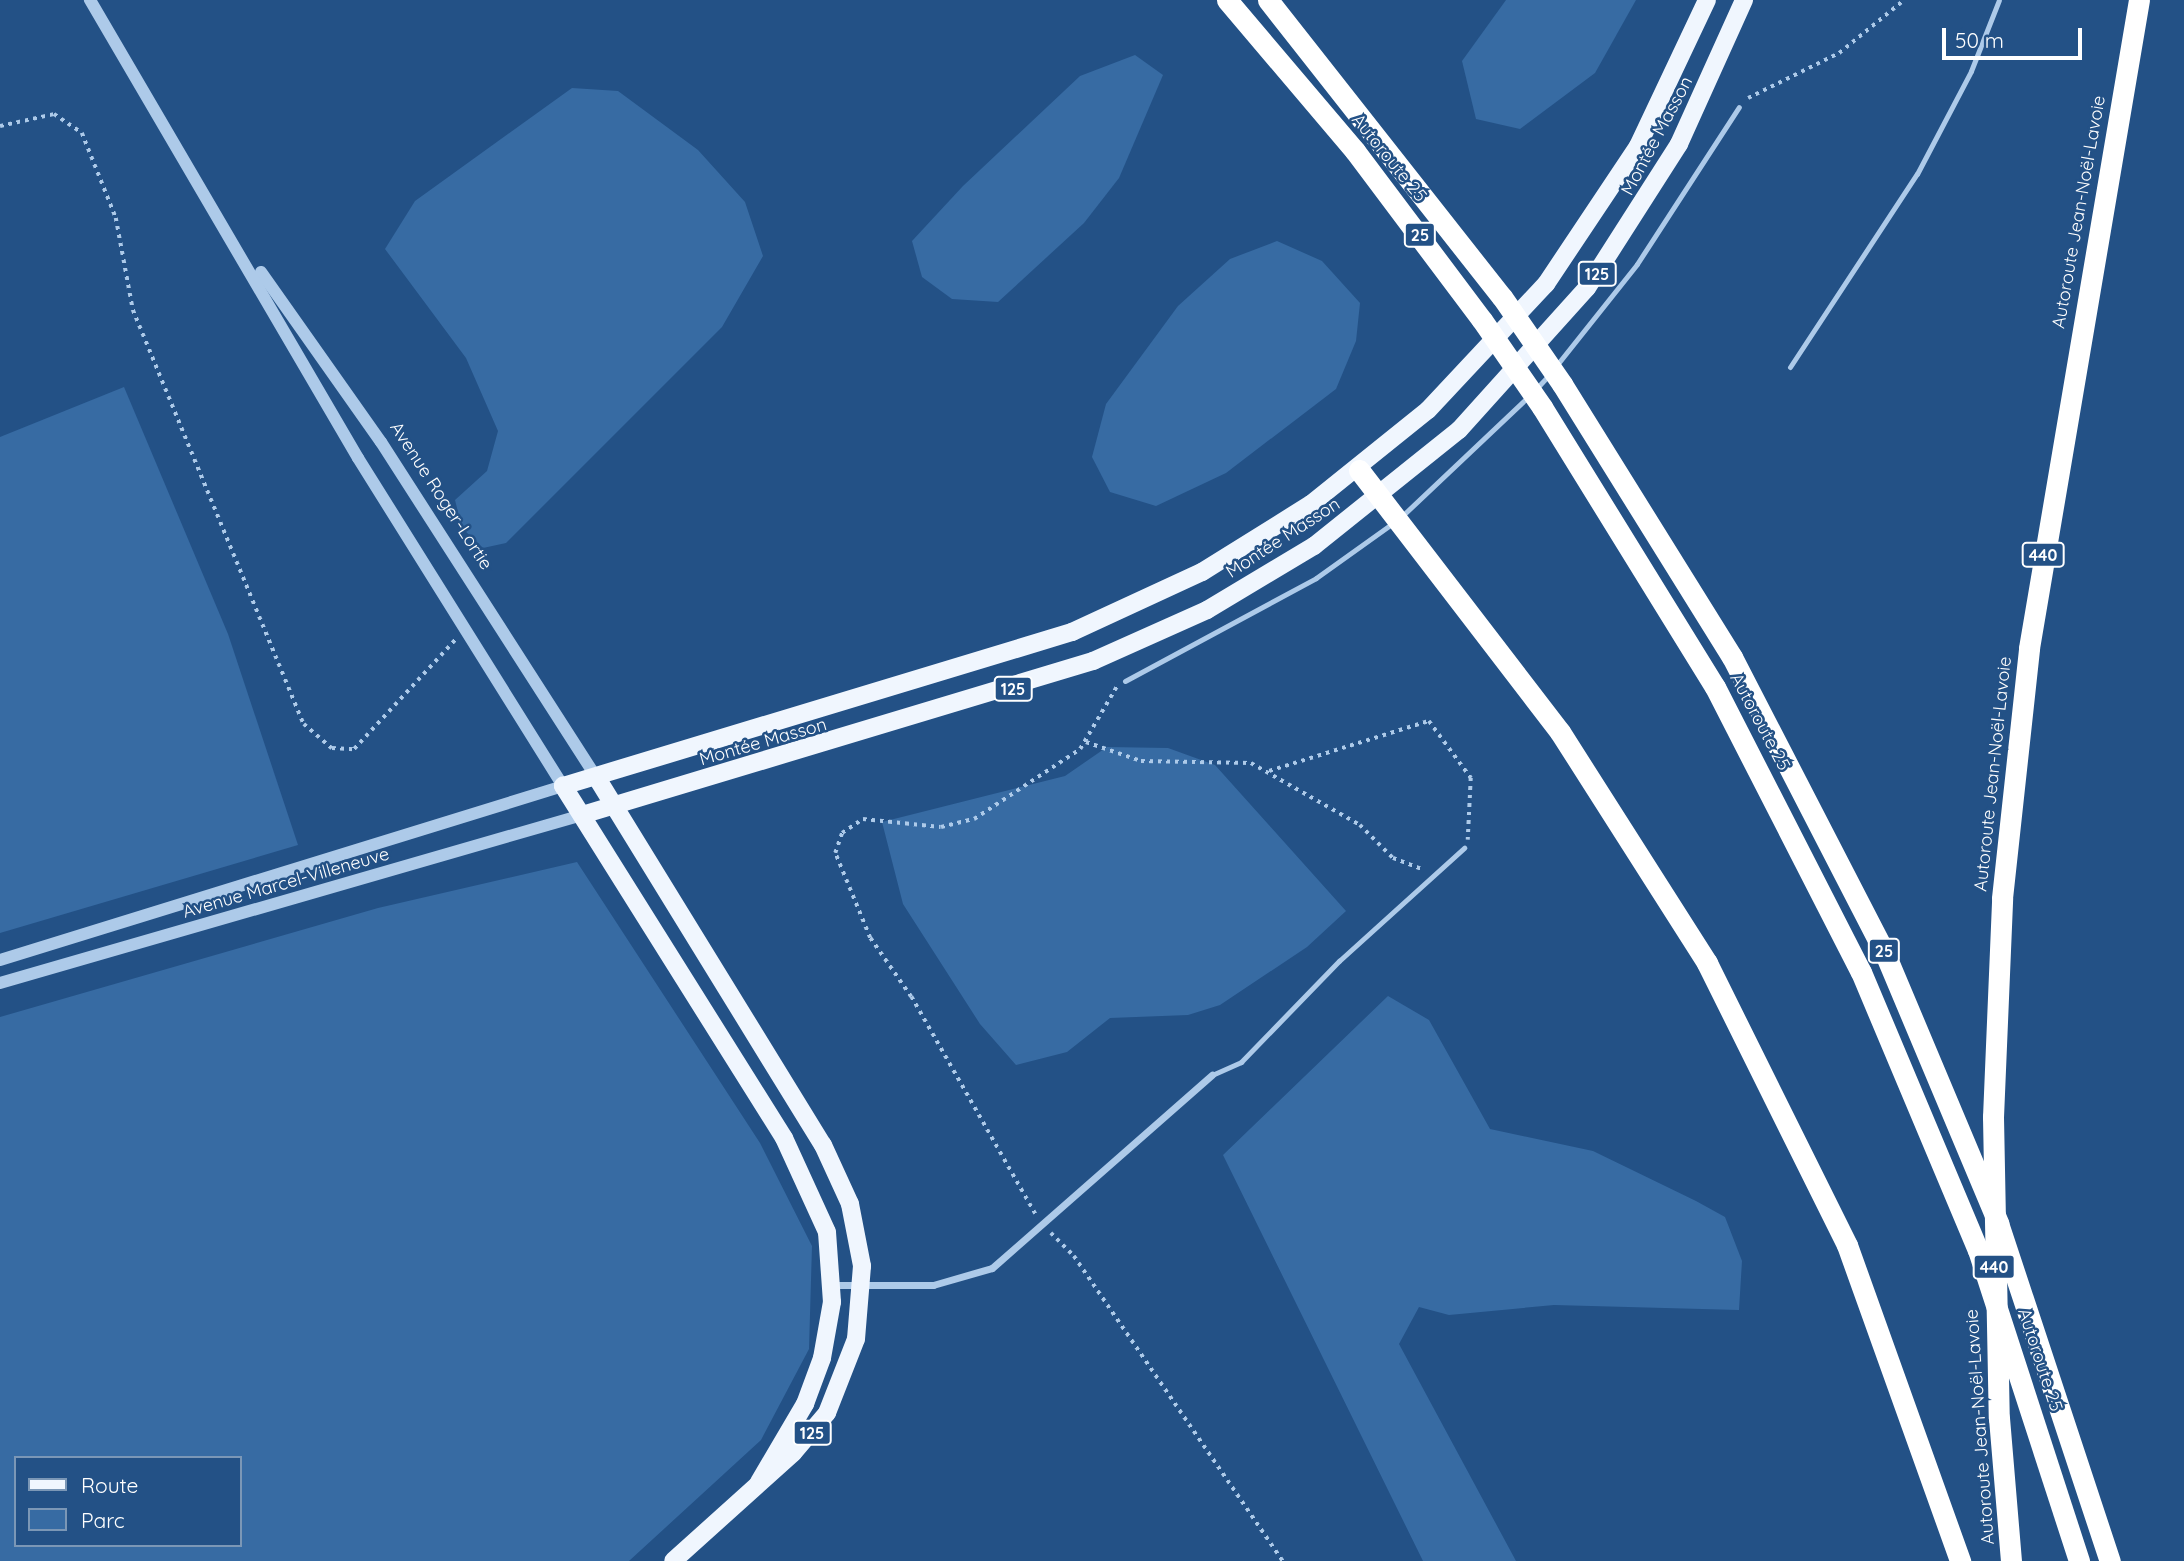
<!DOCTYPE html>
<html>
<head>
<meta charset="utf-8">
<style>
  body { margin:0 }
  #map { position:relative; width:2184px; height:1561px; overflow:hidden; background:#235186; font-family:Quicksand,sans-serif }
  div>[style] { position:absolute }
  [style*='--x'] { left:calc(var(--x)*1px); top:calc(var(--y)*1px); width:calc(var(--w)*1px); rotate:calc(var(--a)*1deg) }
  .green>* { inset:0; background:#376ba3 }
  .path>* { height:3.5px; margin-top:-1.75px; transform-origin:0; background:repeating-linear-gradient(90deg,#adcae9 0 3.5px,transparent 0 8.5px) }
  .service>* { height:5px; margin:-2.5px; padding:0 2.5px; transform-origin:2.5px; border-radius:2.5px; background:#adcae9 }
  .minor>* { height:7px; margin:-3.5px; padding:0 3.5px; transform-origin:3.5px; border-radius:3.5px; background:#adcae9 }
  .tertiary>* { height:12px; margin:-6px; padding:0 6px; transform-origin:6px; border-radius:6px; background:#adcae9 }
  .primary>* { height:18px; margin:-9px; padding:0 9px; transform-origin:9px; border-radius:9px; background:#f0f6fe }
  .motorway>* { height:21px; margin:-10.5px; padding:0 10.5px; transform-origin:10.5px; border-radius:10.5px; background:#fff }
  .motorway-bridge>* { height:21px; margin:-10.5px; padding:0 10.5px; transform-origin:10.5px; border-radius:10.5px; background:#fff }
  span { translate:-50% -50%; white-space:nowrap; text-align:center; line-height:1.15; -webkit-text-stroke:5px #235186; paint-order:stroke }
  .shield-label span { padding:2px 5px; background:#235186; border:2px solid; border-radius:5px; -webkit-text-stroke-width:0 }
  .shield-label { font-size:16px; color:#fff; font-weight:700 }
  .street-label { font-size:18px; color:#fff }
  .legend { position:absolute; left:14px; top:1456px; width:228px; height:91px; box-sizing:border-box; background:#235186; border:2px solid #7b97b6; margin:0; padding:9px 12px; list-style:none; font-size:21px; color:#fff }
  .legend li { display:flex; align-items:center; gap:14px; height:35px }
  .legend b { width:35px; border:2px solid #7b97b6 }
  .scale { position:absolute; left:1942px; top:28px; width:140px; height:32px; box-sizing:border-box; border:4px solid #fff; border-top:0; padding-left:9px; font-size:21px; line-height:24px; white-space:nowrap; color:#fff; -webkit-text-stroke:5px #235186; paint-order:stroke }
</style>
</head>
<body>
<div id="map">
  <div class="green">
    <i style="clip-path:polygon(1506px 0,1636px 0,1595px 73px,1520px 129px,1476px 119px,1462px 61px)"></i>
    <i style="clip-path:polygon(1135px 55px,1163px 75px,1119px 178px,1084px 223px,998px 302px,952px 299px,922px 277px,912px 241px,963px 186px,1080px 76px)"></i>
    <i style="clip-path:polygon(572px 88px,618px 91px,698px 150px,745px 202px,763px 256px,722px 327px,506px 543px,483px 548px,462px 528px,455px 500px,487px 471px,498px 431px,466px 358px,385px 249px,415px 201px)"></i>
    <i style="clip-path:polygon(1277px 241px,1322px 261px,1360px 303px,1356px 341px,1336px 389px,1226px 473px,1156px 506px,1110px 492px,1092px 457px,1106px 404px,1178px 306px,1230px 259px)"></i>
    <i style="clip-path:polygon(124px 387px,228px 634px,298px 845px,0 933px,0 437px)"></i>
    <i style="clip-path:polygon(1107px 747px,1168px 748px,1215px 765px,1346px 911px,1307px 947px,1220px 1005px,1188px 1015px,1110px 1018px,1067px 1052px,1016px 1065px,980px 1024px,903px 904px,882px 822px,1065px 776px)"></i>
    <i style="clip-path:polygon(evenodd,577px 862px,760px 1143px,812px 1246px,809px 1349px,761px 1440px,629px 1561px,0 1561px,0 1017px,378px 908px,577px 862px,16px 1458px,240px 1458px,240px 1545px,16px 1545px,16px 1458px)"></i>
    <i style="clip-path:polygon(1388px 996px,1429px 1020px,1490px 1129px,1593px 1151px,1696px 1201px,1725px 1217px,1742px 1261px,1739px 1310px,1554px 1305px,1449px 1315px,1419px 1307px,1399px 1344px,1516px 1561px,1423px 1561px,1223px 1155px)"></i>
  </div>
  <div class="path">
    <i style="--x:1748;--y:98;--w:102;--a:-26.3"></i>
    <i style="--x:1839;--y:53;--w:84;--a:-39.2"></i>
    <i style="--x:0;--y:126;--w:55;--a:-12.5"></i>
    <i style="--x:54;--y:114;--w:34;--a:34"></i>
    <i style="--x:82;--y:133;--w:92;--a:68.2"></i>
    <i style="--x:116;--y:218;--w:94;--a:79.5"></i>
    <i style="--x:133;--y:310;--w:448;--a:67.6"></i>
    <i style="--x:304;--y:724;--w:37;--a:41"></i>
    <i style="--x:332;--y:748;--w:22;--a:3"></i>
    <i style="--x:354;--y:749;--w:150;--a:-47.2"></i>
    <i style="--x:1086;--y:742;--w:58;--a:19.1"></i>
    <i style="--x:1141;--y:761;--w:110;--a:1"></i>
    <i style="--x:1251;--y:763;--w:125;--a:29.6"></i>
    <i style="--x:1360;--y:825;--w:47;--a:45"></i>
    <i style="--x:1393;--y:858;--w:31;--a:21"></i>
    <i style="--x:1269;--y:771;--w:168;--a:-17.4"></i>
    <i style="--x:1429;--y:721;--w:71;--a:53.6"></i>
    <i style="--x:1471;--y:778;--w:62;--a:92.8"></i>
    <i style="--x:1035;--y:1214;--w:250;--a:-119.7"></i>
    <i style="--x:911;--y:997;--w:72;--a:-124.8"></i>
    <i style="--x:870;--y:938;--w:92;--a:-112.4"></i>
    <i style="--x:835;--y:853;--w:21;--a:-71"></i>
    <i style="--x:842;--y:833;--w:25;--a:-34"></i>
    <i style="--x:863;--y:819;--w:78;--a:5.9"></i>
    <i style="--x:941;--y:827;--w:34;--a:-14"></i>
    <i style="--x:974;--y:819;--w:127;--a:-33.4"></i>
    <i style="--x:1080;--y:749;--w:73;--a:-59.6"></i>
    <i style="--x:1051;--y:1233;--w:33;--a:45"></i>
    <i style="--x:1074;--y:1256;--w:370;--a:55.6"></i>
  </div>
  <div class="service">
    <i style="--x:1556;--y:366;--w:130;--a:-51.5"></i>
    <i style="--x:1637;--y:264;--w:187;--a:-57"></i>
    <i style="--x:1790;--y:367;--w:231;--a:-56.7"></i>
    <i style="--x:1917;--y:174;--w:116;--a:-62.3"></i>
    <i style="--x:1971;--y:71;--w:76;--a:-68.5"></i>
    <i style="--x:1535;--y:390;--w:22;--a:-47"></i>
    <i style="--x:1401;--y:517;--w:175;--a:-43.4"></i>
    <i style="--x:1125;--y:681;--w:217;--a:-28.3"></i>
    <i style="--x:1316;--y:578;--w:95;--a:-35.5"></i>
    <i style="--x:1212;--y:1075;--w:32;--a:-24"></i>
    <i style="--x:1241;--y:1062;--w:141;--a:-45.9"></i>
    <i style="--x:1339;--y:961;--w:169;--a:-42.1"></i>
  </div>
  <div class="minor">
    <i style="--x:833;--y:1285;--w:100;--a:0"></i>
    <i style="--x:933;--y:1285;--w:61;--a:-16.1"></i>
    <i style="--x:992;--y:1268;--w:293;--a:-41.3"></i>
  </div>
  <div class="tertiary">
    <i style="--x:261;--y:272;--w:208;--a:54.8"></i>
    <i style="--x:381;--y:442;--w:399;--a:57.3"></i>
    <i style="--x:0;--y:960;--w:589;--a:-17.17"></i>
    <i style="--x:563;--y:786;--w:387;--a:-122"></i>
    <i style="--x:358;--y:458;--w:531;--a:-120.33"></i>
    <i style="--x:0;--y:983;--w:606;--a:-16.1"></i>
  </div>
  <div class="primary">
    <i style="--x:597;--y:778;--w:431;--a:58.4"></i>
    <i style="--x:823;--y:1145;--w:65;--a:65.4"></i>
    <i style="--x:850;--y:1204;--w:63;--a:79"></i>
    <i style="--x:862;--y:1266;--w:73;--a:94.7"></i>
    <i style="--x:856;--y:1339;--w:79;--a:111.4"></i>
    <i style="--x:827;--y:1413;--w:52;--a:130.4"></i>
    <i style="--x:793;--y:1453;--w:161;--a:138"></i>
    <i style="--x:582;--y:815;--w:534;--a:-16.77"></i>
    <i style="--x:1093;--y:661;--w:125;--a:-24.1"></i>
    <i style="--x:1207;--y:610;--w:125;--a:-30.9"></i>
    <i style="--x:1314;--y:546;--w:186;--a:-38.7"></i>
    <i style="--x:1459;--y:430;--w:191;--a:-48"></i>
    <i style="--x:1587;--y:288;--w:171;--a:-57.4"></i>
    <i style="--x:1679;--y:144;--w:158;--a:-65.7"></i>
    <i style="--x:759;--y:1482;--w:91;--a:-59.5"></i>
    <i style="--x:805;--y:1404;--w:49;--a:-69.7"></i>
    <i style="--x:822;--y:1358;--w:57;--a:-79.9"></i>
    <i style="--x:832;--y:1302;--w:70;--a:-94.1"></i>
    <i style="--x:827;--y:1232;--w:103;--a:-114.6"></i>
    <i style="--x:784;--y:1138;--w:416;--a:-122.1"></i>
    <i style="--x:563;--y:786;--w:532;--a:-16.83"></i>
    <i style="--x:1072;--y:632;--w:143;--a:-24.8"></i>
    <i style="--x:1202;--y:572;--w:128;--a:-32"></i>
    <i style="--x:1311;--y:504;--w:150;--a:-38.8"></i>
    <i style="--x:1428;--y:410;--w:173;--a:-46.9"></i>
    <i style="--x:1546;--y:284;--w:166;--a:-56.3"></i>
    <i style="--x:1638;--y:146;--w:161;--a:-64.7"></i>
  </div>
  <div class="motorway">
    <i style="--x:1227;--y:0;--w:198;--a:49.7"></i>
    <i style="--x:1355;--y:151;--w:211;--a:53.1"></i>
    <i style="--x:1268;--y:0;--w:378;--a:51.8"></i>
    <i style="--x:1562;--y:384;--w:322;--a:58.1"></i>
    <i style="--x:1732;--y:657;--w:336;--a:62.7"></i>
    <i style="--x:1886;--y:956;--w:290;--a:67.2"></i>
    <i style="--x:1998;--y:1223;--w:356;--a:71.7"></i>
    <i style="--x:1542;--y:407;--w:329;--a:58.3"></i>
    <i style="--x:1715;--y:687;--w:320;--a:62.9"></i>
    <i style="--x:1861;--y:972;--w:302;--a:67.2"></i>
    <i style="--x:1978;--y:1250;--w:327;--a:72"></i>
    <i style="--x:1359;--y:470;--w:330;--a:52.5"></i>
    <i style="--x:1560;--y:732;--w:274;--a:57.5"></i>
    <i style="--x:1707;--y:963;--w:315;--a:63.6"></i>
    <i style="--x:1847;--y:1245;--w:336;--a:70.3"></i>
    <i style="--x:1993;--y:1117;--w:219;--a:-87.6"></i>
    <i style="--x:2002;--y:898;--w:251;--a:-83.8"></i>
    <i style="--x:2029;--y:648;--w:657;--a:-80.37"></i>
    <i style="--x:1999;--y:1418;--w:144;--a:85.2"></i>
  </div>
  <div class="motorway-bridge">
    <i style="--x:1502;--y:297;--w:106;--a:55.4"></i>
    <i style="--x:1482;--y:320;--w:106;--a:55.4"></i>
    <i style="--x:1993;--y:1117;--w:301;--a:88.9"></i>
  </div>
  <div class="shield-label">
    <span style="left:1420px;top:235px">25</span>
    <span style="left:1597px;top:274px">125</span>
    <span style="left:2043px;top:555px">440</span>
    <span style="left:1013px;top:689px">125</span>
    <span style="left:1884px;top:951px">25</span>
    <span style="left:1994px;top:1267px">440</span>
    <span style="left:812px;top:1433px">125</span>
  </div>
  <div class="street-label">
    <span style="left:1657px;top:136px;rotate:-62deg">Montée Masson</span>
    <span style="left:1389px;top:158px;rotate:51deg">Autoroute 25</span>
    <span style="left:2079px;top:212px;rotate:-80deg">Autoroute Jean-Noël-Lavoie</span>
    <span style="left:441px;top:496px;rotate:57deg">Avenue Roger-Lortie</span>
    <span style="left:1283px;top:538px;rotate:-33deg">Montée Masson</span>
    <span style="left:1760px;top:722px;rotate:62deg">Autoroute 25</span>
    <span style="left:763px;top:742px;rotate:-16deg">Montée Masson</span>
    <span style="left:1993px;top:774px;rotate:-84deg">Autoroute Jean-Noël-Lavoie</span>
    <span style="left:286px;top:883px;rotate:-16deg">Avenue Marcel-Villeneuve</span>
    <span style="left:2040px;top:1360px;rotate:72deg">Autoroute 25</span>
    <span style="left:1980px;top:1427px;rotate:-94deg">Autoroute Jean-Noël-Lavoie</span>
  </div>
  <ul class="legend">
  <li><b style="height:9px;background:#f0f6fe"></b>Route</li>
  <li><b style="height:19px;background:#376ba3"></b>Parc</li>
  </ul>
  <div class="scale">50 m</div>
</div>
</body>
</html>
